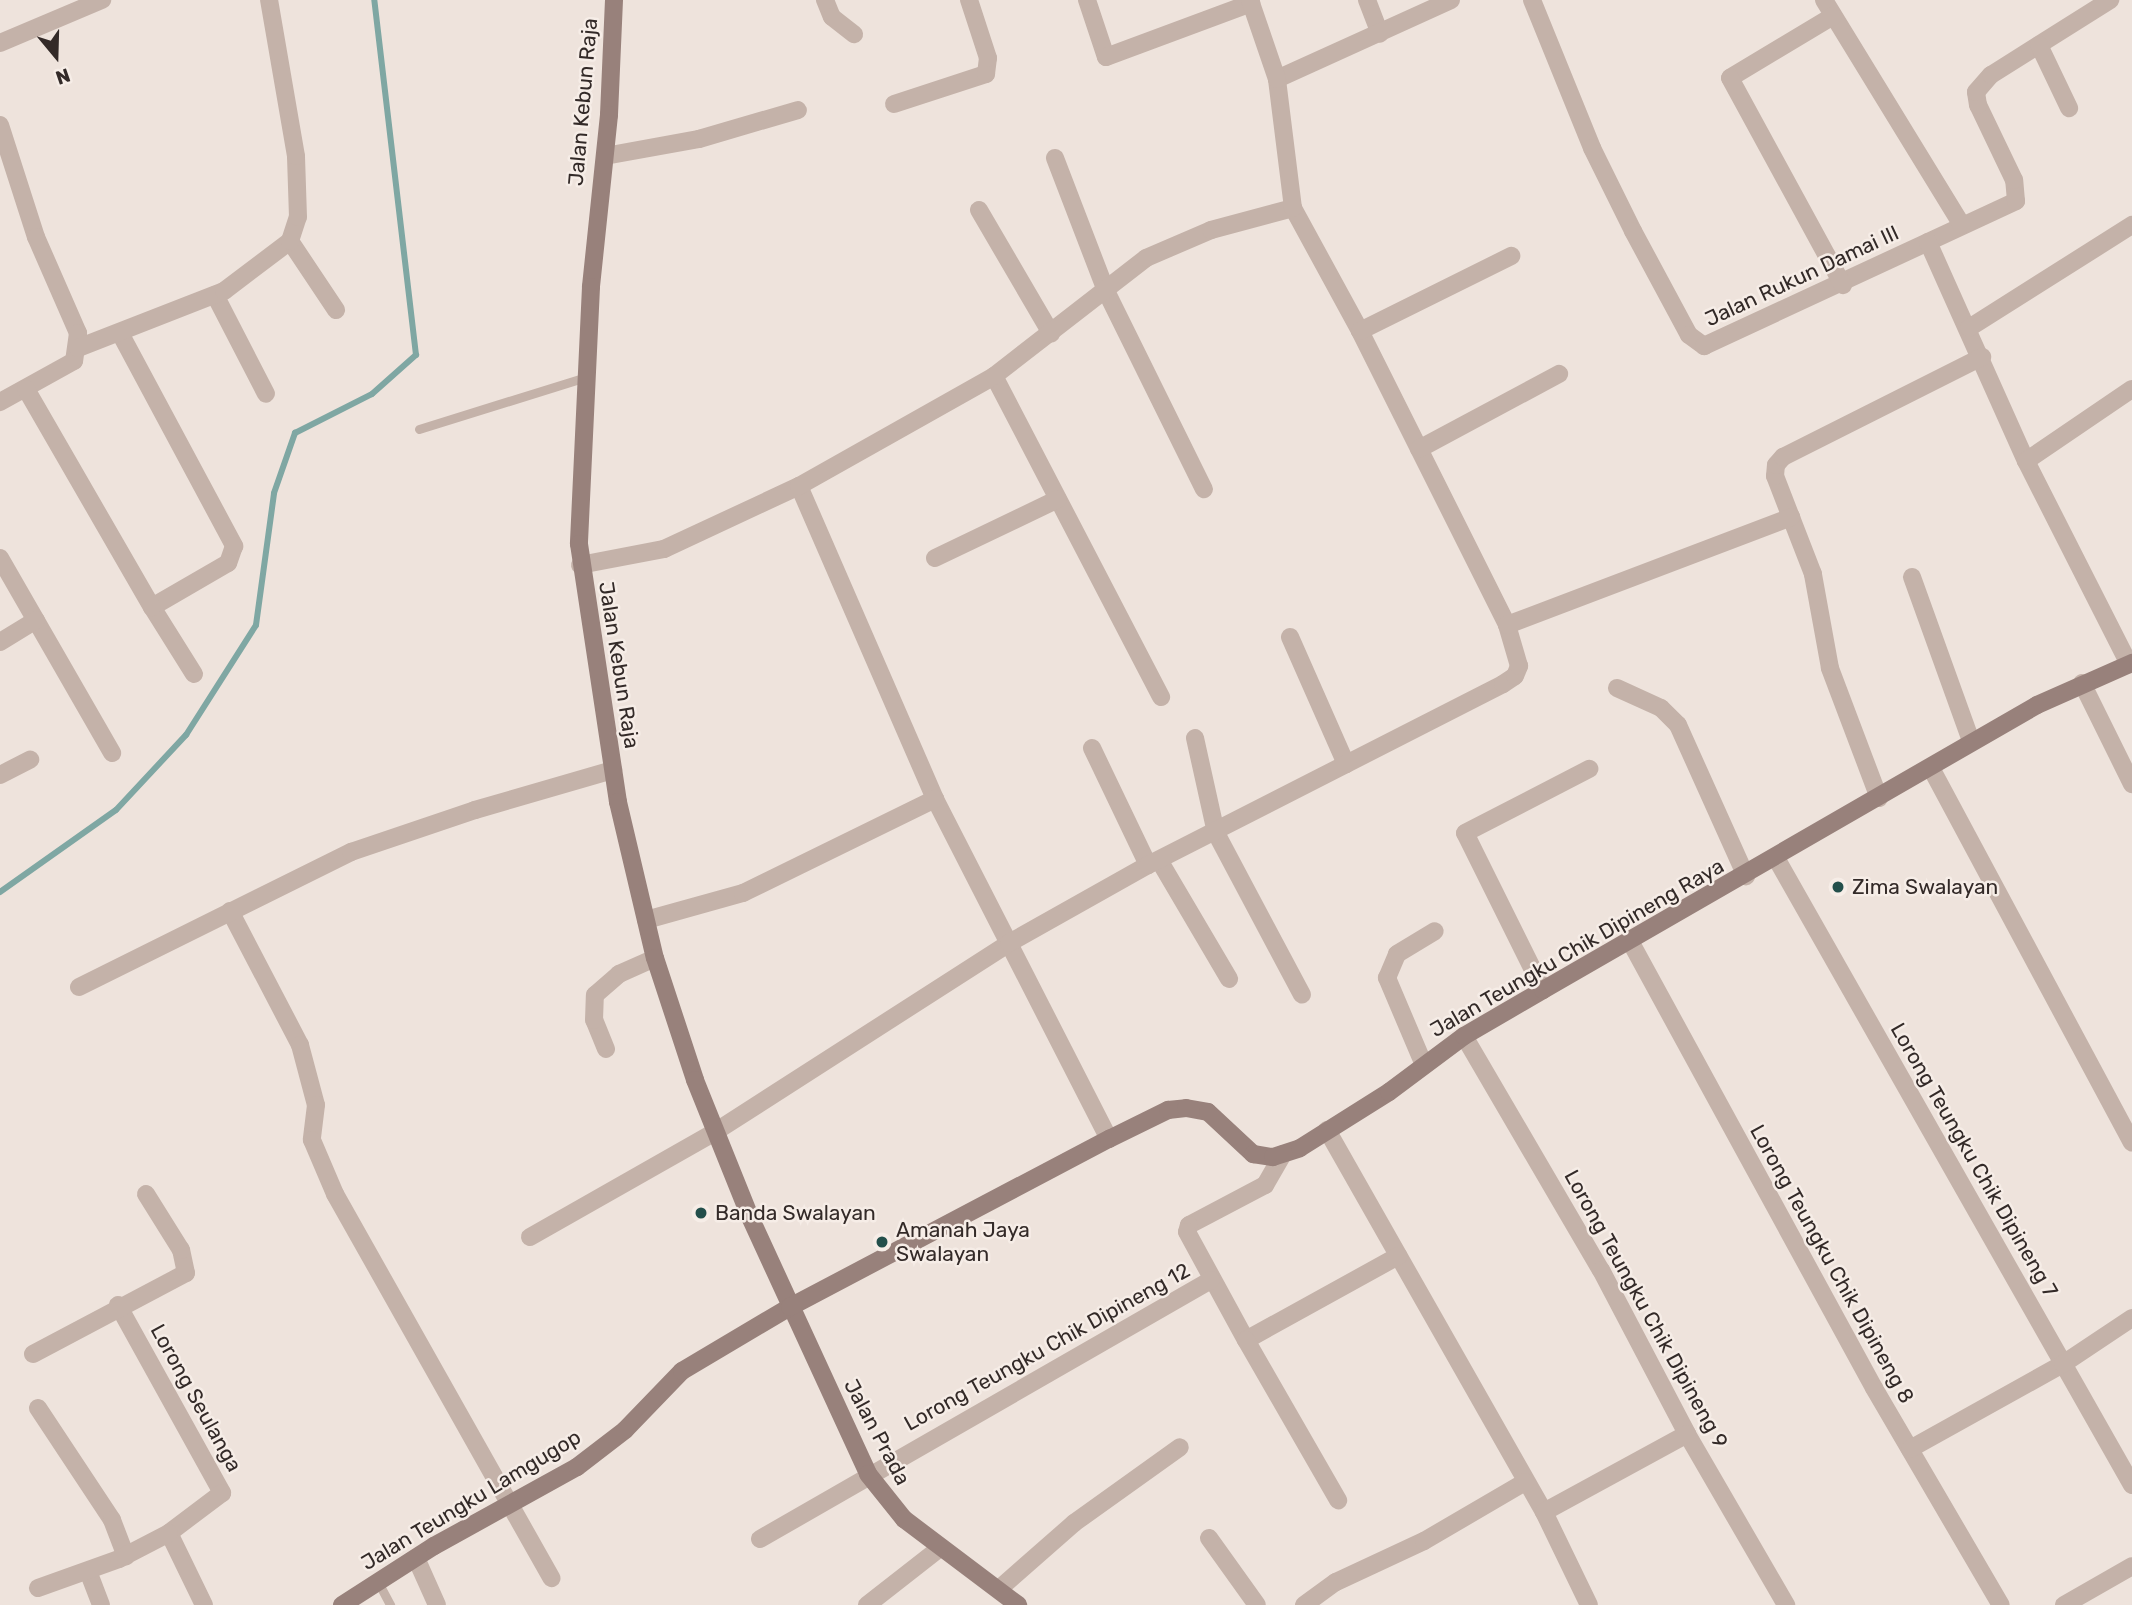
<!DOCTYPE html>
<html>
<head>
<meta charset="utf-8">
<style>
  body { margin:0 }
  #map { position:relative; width:2132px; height:1605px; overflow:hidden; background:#eee3dc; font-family:Rubik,sans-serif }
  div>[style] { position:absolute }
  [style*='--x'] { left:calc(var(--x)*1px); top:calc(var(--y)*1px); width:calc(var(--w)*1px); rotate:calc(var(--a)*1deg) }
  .stream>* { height:6px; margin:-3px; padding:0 3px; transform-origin:3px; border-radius:3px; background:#7fa7a3 }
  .lane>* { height:9px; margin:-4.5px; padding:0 4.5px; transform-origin:4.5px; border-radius:4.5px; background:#c4b2a9 }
  .street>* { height:18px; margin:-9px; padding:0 9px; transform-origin:9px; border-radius:9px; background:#c4b2a9 }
  .secondary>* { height:18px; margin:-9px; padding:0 9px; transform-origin:9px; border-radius:9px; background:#98817b }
  .dots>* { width:19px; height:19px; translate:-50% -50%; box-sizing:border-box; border:4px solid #f6ede7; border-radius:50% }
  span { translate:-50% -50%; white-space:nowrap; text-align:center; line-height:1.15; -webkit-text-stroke:5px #f6ede7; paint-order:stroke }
  .street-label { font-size:21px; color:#332a28 }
  .poi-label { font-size:21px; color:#332a28 }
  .left { translate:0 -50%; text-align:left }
  .north { position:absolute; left:21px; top:21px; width:70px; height:70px; -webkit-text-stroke:5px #f6ede7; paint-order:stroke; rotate:161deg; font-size:19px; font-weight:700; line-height:28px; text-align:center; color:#332a28 }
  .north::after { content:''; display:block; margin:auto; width:24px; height:32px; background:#332a28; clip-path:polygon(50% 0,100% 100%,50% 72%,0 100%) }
</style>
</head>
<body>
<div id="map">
  <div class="stream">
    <i style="--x:0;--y:892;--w:142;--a:-35.3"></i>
    <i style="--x:116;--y:810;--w:103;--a:-47"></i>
    <i style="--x:186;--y:735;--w:130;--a:-57.5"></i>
    <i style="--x:256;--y:625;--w:133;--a:-82.2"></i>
    <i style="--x:274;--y:493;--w:64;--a:-70.7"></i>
    <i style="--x:295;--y:433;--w:86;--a:-26.9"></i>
    <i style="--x:372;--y:394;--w:59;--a:-41.6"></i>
    <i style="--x:416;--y:355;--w:357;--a:-96.7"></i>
  </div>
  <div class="lane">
    <i style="--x:419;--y:429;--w:175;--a:-17.3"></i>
    <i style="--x:378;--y:1582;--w:26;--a:62"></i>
  </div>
  <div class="street">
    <i style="--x:825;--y:0;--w:18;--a:68"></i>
    <i style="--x:832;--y:17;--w:28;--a:38"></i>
    <i style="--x:1087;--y:0;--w:60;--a:71.6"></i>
    <i style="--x:1106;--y:57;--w:155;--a:-20.4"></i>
    <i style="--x:1367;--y:0;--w:36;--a:69"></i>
    <i style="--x:1532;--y:0;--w:160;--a:67.9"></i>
    <i style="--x:1592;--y:148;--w:93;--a:63.7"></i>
    <i style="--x:1633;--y:231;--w:118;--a:61.7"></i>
    <i style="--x:1689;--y:335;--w:19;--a:36"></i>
    <i style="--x:1704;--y:346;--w:344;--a:-24.9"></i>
    <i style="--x:2016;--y:201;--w:21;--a:-95"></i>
    <i style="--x:2014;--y:180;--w:83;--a:-115.6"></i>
    <i style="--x:1978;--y:105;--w:13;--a:-99"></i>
    <i style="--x:1976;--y:92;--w:23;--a:-49"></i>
    <i style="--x:1991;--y:75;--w:141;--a:-32.2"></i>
    <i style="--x:1824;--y:0;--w:264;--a:58.5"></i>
    <i style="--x:1833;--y:16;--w:120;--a:149"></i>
    <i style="--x:1730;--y:78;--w:236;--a:61.4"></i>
    <i style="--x:0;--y:43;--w:111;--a:-22.9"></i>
    <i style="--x:2039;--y:45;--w:70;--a:64.5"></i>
    <i style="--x:1277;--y:79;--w:191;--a:-24.4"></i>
    <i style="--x:894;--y:104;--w:97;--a:-18.1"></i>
    <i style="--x:986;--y:74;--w:16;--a:-83"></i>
    <i style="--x:988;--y:58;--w:61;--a:-108.1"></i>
    <i style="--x:0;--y:125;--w:118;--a:72.2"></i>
    <i style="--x:36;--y:237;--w:105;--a:66.4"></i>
    <i style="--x:78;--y:333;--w:28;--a:98"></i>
    <i style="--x:74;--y:361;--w:85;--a:151"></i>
    <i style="--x:605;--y:156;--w:96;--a:-10.3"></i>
    <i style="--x:699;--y:139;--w:103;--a:-16.3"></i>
    <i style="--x:1055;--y:158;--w:142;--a:69"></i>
    <i style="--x:1106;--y:291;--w:221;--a:63.7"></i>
    <i style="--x:1293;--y:208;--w:140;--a:61.4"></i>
    <i style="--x:1360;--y:331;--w:329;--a:63.4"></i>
    <i style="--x:979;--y:210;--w:143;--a:59.7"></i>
    <i style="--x:290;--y:241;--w:83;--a:56.3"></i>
    <i style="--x:1928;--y:242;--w:240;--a:65.9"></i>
    <i style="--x:2026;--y:461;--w:228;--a:63.1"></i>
    <i style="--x:215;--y:295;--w:111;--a:62.7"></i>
    <i style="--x:1969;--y:328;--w:193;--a:-32.3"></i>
    <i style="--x:1360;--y:331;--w:169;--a:-26.4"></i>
    <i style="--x:120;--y:333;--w:242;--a:61.8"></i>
    <i style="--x:234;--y:546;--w:18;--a:109"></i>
    <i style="--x:228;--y:563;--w:88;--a:149.9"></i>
    <i style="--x:152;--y:607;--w:79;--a:57.9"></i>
    <i style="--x:78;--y:348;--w:157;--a:-21.3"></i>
    <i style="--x:224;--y:291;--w:83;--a:-37.1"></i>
    <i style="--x:290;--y:241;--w:25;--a:-72"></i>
    <i style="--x:298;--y:217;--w:61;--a:-91.9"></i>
    <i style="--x:296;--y:156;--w:158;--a:-99.8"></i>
    <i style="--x:994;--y:376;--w:362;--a:62.5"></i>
    <i style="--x:26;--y:389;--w:252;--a:60"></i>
    <i style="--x:1419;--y:449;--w:159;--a:-28.2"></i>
    <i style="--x:2026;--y:461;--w:128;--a:-34.2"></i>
    <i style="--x:799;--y:486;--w:341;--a:66.5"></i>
    <i style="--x:935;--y:799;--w:382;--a:62.9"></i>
    <i style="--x:0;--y:558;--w:225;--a:60.1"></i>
    <i style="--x:935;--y:558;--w:136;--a:-25.6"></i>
    <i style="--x:580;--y:565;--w:86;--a:-10.8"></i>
    <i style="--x:664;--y:549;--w:149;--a:-25"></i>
    <i style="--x:799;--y:486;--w:224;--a:-29.4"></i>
    <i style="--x:994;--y:376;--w:192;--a:-37.8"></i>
    <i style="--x:1146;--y:258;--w:71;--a:-23.3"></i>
    <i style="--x:1211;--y:230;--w:85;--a:-15"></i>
    <i style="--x:1293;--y:208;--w:130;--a:-97.1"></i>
    <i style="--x:1277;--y:79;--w:83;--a:-108.9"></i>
    <i style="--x:1912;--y:577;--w:174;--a:70.2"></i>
    <i style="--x:1290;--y:637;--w:139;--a:66.2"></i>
    <i style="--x:0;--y:642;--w:42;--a:-31.4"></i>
    <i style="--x:2082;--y:683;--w:113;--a:63.7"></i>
    <i style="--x:1617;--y:688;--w:48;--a:24.4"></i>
    <i style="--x:1661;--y:708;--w:24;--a:45"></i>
    <i style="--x:1678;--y:725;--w:166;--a:65.8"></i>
    <i style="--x:1195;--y:738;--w:97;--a:77.5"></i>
    <i style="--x:1216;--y:833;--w:183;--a:62"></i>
    <i style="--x:1092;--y:748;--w:130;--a:64.4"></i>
    <i style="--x:1931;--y:768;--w:425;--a:61.8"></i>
    <i style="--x:0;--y:775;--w:34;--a:-27"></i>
    <i style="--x:1879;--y:798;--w:139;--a:-110.7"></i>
    <i style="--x:1830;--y:668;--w:96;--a:-100.3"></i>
    <i style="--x:1813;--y:574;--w:105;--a:-111.2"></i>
    <i style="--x:1775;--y:476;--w:11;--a:-85"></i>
    <i style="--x:1776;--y:465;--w:11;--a:-49"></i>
    <i style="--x:1783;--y:457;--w:223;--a:-26.7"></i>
    <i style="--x:1776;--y:858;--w:721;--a:60.41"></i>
    <i style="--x:1159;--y:860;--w:138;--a:59.5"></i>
    <i style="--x:230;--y:911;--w:151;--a:62.4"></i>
    <i style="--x:300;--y:1045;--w:62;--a:75.1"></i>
    <i style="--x:316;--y:1105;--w:35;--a:97"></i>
    <i style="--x:312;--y:1140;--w:59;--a:66.9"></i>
    <i style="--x:335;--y:1194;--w:441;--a:60.6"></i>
    <i style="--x:646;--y:920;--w:101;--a:-15.6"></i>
    <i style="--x:743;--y:893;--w:214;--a:-26.1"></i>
    <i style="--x:1630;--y:941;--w:509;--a:61.37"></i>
    <i style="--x:1874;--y:1388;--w:251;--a:59.7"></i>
    <i style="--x:79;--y:987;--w:304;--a:-26.4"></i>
    <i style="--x:351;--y:852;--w:131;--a:-18.7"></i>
    <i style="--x:475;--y:810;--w:144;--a:-16.2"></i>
    <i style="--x:1543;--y:990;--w:175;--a:-116.4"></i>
    <i style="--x:1465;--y:833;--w:140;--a:-27.3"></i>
    <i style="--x:1464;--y:1036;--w:271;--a:59.7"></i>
    <i style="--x:1601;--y:1270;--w:185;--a:62.3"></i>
    <i style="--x:1687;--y:1434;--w:198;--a:59.9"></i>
    <i style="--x:606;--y:1049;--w:31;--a:-112"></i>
    <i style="--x:594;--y:1020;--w:25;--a:-88"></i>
    <i style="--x:595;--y:995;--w:32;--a:-41"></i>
    <i style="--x:619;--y:974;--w:39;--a:-24"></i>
    <i style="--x:1424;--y:1065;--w:95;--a:-113"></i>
    <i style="--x:1387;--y:978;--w:26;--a:-67"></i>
    <i style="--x:1397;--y:954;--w:44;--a:-31.2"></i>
    <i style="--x:1327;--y:1130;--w:439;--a:60.4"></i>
    <i style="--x:1544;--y:1512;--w:103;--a:64.2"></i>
    <i style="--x:1283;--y:1154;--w:36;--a:120"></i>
    <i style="--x:1265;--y:1185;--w:86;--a:152.2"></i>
    <i style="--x:1189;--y:1225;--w:7;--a:106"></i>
    <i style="--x:1187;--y:1232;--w:123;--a:61.4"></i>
    <i style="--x:1246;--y:1340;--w:174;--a:-28.9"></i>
    <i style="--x:530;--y:1237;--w:216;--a:-29.6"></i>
    <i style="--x:718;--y:1130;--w:346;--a:-32.7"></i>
    <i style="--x:1009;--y:943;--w:159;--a:-29.3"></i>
    <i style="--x:1148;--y:865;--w:398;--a:-27"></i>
    <i style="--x:1503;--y:684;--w:14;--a:-34"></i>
    <i style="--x:1515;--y:676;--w:11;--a:-68"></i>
    <i style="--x:1519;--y:666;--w:43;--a:-106.3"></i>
    <i style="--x:1507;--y:625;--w:304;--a:-20.8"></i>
    <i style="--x:118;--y:1305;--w:215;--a:61"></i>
    <i style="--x:222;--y:1493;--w:66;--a:143"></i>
    <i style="--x:169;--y:1533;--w:80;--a:64.1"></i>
    <i style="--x:1246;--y:1340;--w:185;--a:60.1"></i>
    <i style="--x:33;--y:1354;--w:173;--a:-27.9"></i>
    <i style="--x:186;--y:1273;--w:24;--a:-102"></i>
    <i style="--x:181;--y:1250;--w:66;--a:-122"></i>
    <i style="--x:38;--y:1408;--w:134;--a:56.5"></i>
    <i style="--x:112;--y:1520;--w:39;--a:69"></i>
    <i style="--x:1910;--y:1449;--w:175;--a:-29.1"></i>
    <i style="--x:2063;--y:1364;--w:83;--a:-33.7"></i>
    <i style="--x:1544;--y:1512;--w:163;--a:-28.6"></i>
    <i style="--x:1209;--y:1538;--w:82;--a:54.4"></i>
    <i style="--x:760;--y:1539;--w:520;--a:-29.87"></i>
    <i style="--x:416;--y:1558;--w:51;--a:65.9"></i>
    <i style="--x:88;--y:1571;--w:36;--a:69"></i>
    <i style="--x:38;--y:1588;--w:86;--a:-19.7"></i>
    <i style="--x:119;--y:1559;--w:56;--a:-27.5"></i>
    <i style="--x:999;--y:1589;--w:100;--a:-41.3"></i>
    <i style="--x:1074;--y:1523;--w:130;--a:-35.6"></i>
    <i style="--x:867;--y:1605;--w:93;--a:-38"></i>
    <i style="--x:1304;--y:1605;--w:39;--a:-36"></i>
    <i style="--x:1336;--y:1582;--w:97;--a:-25"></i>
    <i style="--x:1424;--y:1541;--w:117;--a:-30.3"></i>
    <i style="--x:2064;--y:1605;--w:78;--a:-29.8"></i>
  </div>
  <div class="secondary">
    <i style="--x:614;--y:0;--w:115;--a:92.5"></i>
    <i style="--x:609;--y:115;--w:173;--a:96"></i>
    <i style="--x:591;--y:287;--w:257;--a:92.7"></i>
    <i style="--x:579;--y:544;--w:261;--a:81.4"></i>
    <i style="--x:618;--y:802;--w:160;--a:76.7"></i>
    <i style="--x:655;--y:958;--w:128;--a:71.8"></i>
    <i style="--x:695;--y:1080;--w:148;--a:68.1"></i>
    <i style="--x:750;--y:1217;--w:283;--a:65.3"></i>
    <i style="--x:868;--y:1474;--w:58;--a:51.3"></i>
    <i style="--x:904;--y:1519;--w:143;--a:37"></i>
    <i style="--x:342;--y:1605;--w:109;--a:-32.7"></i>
    <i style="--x:434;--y:1546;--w:163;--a:-28.9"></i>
    <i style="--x:577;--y:1467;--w:61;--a:-37.6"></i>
    <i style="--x:625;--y:1430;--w:82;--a:-46"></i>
    <i style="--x:682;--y:1371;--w:126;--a:-30.7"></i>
    <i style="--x:790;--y:1307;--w:361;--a:-27.8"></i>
    <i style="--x:1109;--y:1139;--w:66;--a:-26.2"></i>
    <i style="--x:1168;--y:1110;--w:18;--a:-6"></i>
    <i style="--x:1186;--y:1108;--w:22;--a:10"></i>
    <i style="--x:1208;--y:1112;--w:62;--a:43"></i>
    <i style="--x:1253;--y:1154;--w:20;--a:9"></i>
    <i style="--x:1273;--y:1157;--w:28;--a:-18"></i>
    <i style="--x:1300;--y:1148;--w:105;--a:-32.2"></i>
    <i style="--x:1389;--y:1092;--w:94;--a:-36.7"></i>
    <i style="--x:1464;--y:1036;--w:91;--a:-30.2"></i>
    <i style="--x:1543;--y:990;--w:570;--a:-29.98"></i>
    <i style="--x:2037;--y:705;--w:104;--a:-23.9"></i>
  </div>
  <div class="dots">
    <i style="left:1838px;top:887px;background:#234f4b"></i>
    <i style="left:701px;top:1213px;background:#234f4b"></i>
    <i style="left:882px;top:1242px;background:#234f4b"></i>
  </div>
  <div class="street-label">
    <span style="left:583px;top:102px;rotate:-85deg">Jalan Kebun Raja</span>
    <span style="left:1802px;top:276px;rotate:-25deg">Jalan Rukun Damai III</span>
    <span style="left:619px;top:665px;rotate:81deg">Jalan Kebun Raja</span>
    <span style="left:1577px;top:948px;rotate:-30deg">Jalan Teungku Chik Dipineng Raya</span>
    <span style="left:1974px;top:1160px;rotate:60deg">Lorong Teungku Chik Dipineng 7</span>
    <span style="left:1832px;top:1264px;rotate:61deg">Lorong Teungku Chik Dipineng 8</span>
    <span style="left:1646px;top:1309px;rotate:61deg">Lorong Teungku Chik Dipineng 9</span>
    <span style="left:1047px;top:1347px;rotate:-29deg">Lorong Teungku Chik Dipineng 12</span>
    <span style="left:196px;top:1398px;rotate:61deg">Lorong Seulanga</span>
    <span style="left:877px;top:1432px;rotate:62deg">Jalan Prada</span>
    <span style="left:471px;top:1500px;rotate:-31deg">Jalan Teungku Lamgugop</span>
  </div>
  <div class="poi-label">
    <span class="left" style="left:1852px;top:887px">Zima Swalayan</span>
    <span class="left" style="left:715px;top:1213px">Banda Swalayan</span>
    <span class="left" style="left:896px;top:1242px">Amanah Jaya<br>Swalayan</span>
  </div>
  <div class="north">N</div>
</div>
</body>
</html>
